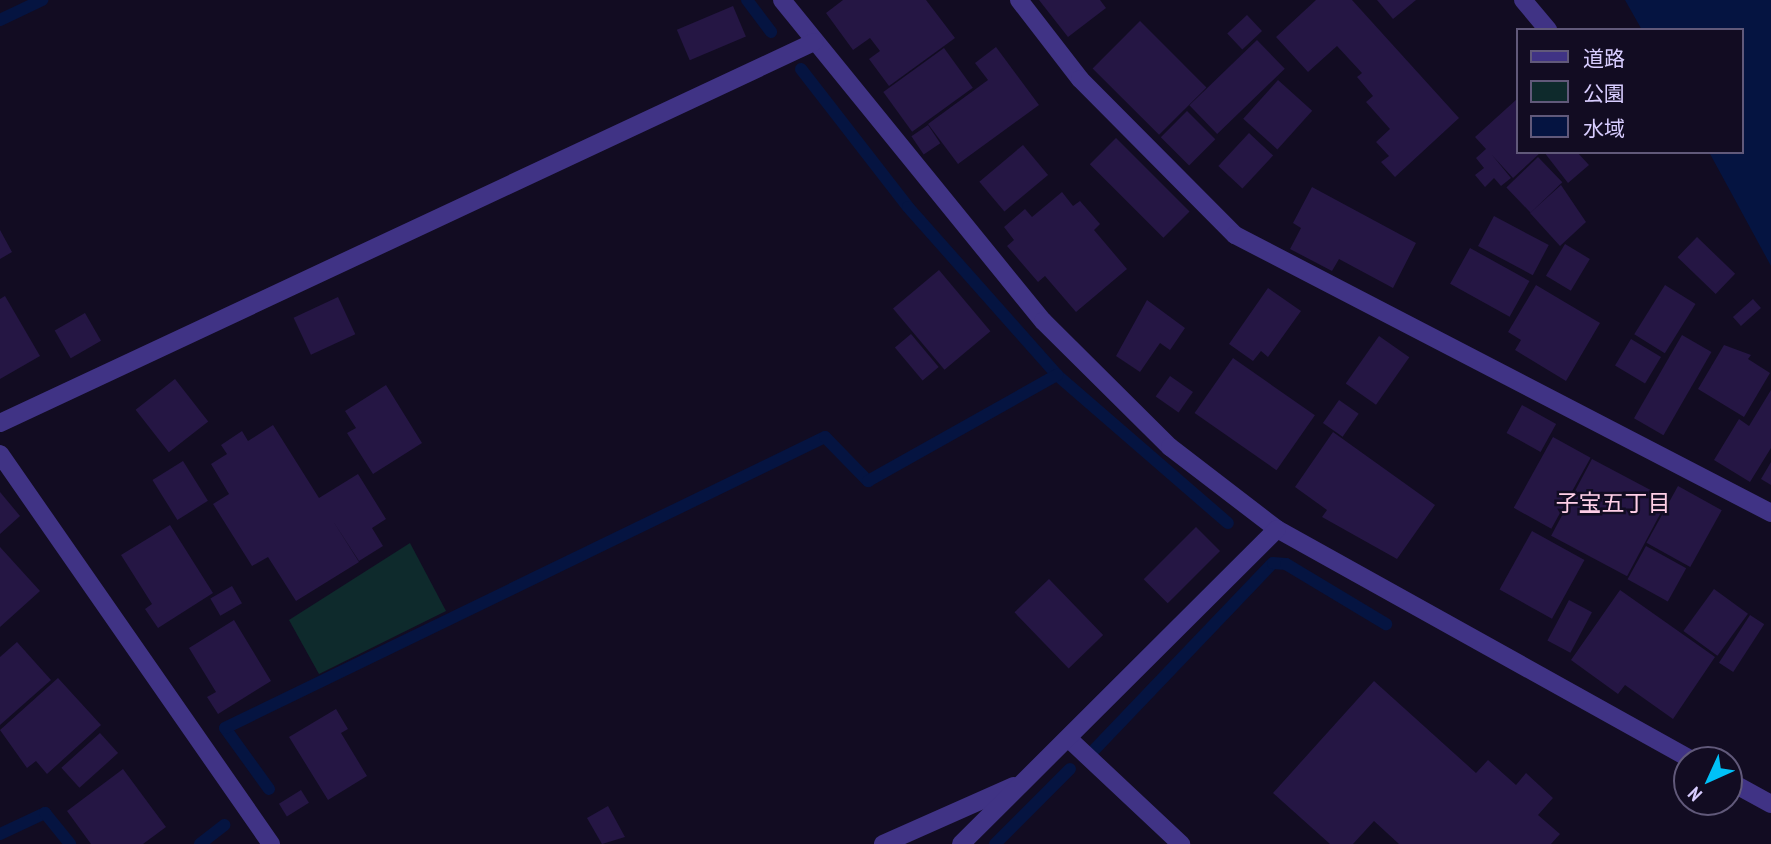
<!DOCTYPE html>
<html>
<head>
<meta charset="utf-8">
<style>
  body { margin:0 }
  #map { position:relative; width:1771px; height:844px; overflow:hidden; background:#120c22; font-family:"PT Sans Narrow","Noto Sans JP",sans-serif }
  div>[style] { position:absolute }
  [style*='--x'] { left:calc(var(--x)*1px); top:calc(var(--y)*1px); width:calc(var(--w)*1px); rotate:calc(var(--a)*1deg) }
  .green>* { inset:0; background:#0e2a2c }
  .water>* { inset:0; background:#051441 }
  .stream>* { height:12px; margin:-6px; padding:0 6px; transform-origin:6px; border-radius:6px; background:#051441 }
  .building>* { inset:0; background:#251644; transform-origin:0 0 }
  .minor>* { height:18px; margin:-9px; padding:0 9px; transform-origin:9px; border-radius:9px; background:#403385 }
  .tertiary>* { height:18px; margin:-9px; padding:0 9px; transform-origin:9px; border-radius:9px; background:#403385 }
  span { translate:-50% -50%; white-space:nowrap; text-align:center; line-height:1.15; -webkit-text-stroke:5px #120c22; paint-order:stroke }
  .neighbourhood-label { font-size:23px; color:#ffcfe7 }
  .legend { position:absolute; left:1516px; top:28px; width:228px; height:126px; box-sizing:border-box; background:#120c22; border:2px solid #61597a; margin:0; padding:9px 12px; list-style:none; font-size:21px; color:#d8cdff }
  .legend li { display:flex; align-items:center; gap:14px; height:35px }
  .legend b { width:35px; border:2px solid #61597a }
  .north { position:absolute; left:1673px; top:746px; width:70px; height:70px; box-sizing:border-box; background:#120c22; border:2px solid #61597a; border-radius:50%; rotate:225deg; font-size:19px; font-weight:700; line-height:28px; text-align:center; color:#d8cdff }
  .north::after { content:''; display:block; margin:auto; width:24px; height:32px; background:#00c1f8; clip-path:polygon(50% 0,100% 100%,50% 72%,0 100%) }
</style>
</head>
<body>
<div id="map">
  <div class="green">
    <i style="clip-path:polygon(410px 543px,446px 611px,319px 674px,289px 620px)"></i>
  </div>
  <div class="water">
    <i style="clip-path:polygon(1625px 0,1771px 0,1771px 266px,1709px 152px,1741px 152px,1741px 30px,1642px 30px)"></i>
  </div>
  <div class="stream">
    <i style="--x:747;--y:0;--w:40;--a:53"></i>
    <i style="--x:0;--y:20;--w:47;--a:-25.5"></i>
    <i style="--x:801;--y:69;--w:175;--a:52.2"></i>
    <i style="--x:908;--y:207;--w:225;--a:48.4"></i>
    <i style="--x:1057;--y:375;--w:226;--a:40.9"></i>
    <i style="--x:1095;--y:749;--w:257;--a:-46.3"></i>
    <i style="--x:1273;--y:563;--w:13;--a:4"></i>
    <i style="--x:1286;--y:564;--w:117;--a:31"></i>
    <i style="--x:269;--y:789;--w:75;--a:-125.8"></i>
    <i style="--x:225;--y:728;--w:667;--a:-25.87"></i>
    <i style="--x:825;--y:437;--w:62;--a:45.7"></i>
    <i style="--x:868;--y:481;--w:217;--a:-29.3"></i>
    <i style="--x:0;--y:834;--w:50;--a:-25"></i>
    <i style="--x:45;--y:813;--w:40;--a:51"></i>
    <i style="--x:200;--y:844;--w:31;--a:-38"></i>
    <i style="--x:995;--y:844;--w:106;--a:-45"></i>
  </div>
  <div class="building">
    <i style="clip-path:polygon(843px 0,926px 0,955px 38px,889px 86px,869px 59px,880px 51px,870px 38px,853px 50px,826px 13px)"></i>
    <i style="clip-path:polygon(1039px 0,1100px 0,1106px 8px,1068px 37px)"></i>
    <i style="clip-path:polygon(1316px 0,1352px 0,1459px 118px,1395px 177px,1381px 162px,1389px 156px,1376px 142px,1390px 129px,1366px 102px,1373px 96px,1357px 77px,1362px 73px,1337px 46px,1308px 72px,1276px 37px)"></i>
    <i style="clip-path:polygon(1377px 0,1416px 0,1393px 19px)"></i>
    <i style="left:733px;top:6px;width:33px;height:61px;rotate:67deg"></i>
    <i style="left:1247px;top:15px;width:22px;height:27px;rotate:47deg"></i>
    <i style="left:1140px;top:21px;width:94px;height:67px;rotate:45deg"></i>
    <i style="left:1257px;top:40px;width:40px;height:94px;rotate:46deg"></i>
    <i style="clip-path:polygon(996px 47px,1039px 105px,958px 164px,928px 124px,988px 80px,975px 63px)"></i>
    <i style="left:944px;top:48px;width:49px;height:75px;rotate:54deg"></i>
    <i style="left:1278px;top:80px;width:46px;height:52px;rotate:42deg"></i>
    <i style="clip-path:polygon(1517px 99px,1517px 152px,1541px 152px,1513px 178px,1492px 155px,1511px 178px,1501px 186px,1494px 178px,1485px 187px,1475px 175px,1484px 168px,1476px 158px,1486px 149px,1475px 137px)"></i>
    <i style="left:1187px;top:111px;width:40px;height:37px;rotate:45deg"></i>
    <i style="left:928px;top:125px;width:22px;height:20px;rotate:56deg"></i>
    <i style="left:1249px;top:133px;width:33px;height:45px;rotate:43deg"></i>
    <i style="left:1116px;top:138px;width:104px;height:37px;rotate:45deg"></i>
    <i style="left:1023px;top:145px;width:39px;height:57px;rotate:50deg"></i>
    <i style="clip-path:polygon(1544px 152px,1577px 152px,1589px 165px,1568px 183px)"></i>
    <i style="left:1538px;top:157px;width:35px;height:44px;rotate:46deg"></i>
    <i style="clip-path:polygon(1561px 185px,1586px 222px,1560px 246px,1530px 213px)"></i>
    <i style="clip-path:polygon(1312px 187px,1416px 243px,1393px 288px,1339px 259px,1332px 271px,1290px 249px,1301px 228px,1293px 223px)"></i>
    <i style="clip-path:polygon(1062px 192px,1073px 206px,1080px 201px,1100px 224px,1094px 230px,1127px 269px,1076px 312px,1045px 276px,1038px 282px,1007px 246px,1014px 240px,1004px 227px,1025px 209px,1032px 217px)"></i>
    <i style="left:1494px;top:216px;width:62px;height:34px;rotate:28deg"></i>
    <i style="clip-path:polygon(0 230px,12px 252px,0 259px)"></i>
    <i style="left:1697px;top:237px;width:53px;height:28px;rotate:44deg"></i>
    <i style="left:1565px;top:244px;width:29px;height:37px;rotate:31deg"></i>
    <i style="left:1470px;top:248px;width:68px;height:41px;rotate:29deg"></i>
    <i style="left:939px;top:270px;width:80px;height:60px;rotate:50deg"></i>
    <i style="clip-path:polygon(1536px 285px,1600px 323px,1566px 381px,1515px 350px,1521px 340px,1508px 332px)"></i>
    <i style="left:1665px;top:285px;width:36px;height:58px;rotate:32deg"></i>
    <i style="clip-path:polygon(1268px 288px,1301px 311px,1268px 357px,1261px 351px,1253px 361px,1229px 344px)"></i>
    <i style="clip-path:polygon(5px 296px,40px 356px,0 379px,0 299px)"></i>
    <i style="left:338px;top:297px;width:41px;height:49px;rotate:65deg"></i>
    <i style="left:1753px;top:299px;width:12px;height:27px;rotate:48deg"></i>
    <i style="clip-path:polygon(1147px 300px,1185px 328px,1170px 350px,1160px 343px,1140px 372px,1116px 356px)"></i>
    <i style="left:85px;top:313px;width:32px;height:35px;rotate:60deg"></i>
    <i style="left:911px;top:334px;width:43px;height:21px;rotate:50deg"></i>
    <i style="left:1682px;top:335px;width:34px;height:96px;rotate:30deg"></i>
    <i style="left:1379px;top:336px;width:37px;height:58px;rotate:35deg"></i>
    <i style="left:1631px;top:339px;width:35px;height:31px;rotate:31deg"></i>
    <i style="clip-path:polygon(1724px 345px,1751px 355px,1748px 359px,1770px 373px,1744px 417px,1698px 389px)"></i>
    <i style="left:1233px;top:358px;width:100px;height:67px;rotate:35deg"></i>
    <i style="left:1170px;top:376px;width:28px;height:25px;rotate:35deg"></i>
    <i style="left:175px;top:379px;width:54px;height:50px;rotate:52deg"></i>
    <i style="clip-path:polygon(386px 385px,422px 443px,373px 474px,347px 433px,356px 428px,345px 411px)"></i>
    <i style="clip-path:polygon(1771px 390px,1771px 448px,1750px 482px,1714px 460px,1739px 419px,1749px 426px)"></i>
    <i style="left:1339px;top:400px;width:24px;height:28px;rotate:35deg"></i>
    <i style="left:1522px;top:405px;width:39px;height:32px;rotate:29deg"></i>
    <i style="clip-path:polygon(273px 425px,319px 498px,358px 474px,386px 519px,372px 528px,383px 546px,359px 561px,333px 521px,359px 562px,296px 601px,268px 557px,252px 566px,213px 504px,229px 494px,211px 464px,227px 454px,221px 445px,242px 431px,248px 441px)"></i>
    <i style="clip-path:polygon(1333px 432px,1435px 505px,1397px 559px,1322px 517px,1327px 510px,1295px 487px)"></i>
    <i style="left:1553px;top:437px;width:43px;height:81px;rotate:29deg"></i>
    <i style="left:1592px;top:459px;width:86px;height:87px;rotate:28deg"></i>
    <i style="left:183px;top:461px;width:47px;height:36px;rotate:58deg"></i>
    <i style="clip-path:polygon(1771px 462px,1771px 485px,1761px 479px)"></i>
    <i style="left:1678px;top:486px;width:50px;height:65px;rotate:29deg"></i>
    <i style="clip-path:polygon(0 492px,20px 516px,0 534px)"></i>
    <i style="clip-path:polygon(170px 525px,213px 593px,158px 628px,145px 609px,152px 604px,121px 555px)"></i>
    <i style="left:1196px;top:527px;width:34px;height:74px;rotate:45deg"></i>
    <i style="left:1532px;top:531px;width:60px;height:67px;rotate:29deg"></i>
    <i style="left:1646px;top:546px;width:46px;height:38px;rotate:29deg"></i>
    <i style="clip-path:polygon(0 547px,40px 591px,0 627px)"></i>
    <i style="left:1049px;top:579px;width:78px;height:48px;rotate:46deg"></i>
    <i style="left:232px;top:586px;width:20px;height:25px;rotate:60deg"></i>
    <i style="left:1714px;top:589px;width:42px;height:52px;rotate:36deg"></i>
    <i style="clip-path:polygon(1620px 590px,1715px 657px,1673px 719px,1625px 685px,1618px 694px,1571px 660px)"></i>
    <i style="left:1569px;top:600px;width:26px;height:46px;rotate:28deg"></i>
    <i style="left:1750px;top:615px;width:17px;height:57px;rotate:33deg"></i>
    <i style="clip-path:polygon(234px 620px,271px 681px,218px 714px,207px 697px,216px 692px,189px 648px)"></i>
    <i style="clip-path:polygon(17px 642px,51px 680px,0 725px,0 657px)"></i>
    <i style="clip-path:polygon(58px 678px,101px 725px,47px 774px,36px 761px,27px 768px,0 730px)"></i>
    <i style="clip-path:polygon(1374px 681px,1476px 773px,1488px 760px,1516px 785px,1526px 773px,1553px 798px,1538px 815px,1560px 834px,1551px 844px,1399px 844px,1374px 821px,1353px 844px,1330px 844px,1273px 793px)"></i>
    <i style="clip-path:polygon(336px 709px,348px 729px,341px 733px,367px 776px,328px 800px,289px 737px)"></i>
    <i style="left:100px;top:733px;width:27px;height:52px;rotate:48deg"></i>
    <i style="clip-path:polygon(123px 769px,166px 827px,143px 844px,91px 844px,67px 811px)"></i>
    <i style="left:301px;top:790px;width:15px;height:26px;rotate:58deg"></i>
    <i style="clip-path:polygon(608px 806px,625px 837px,602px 844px,587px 818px)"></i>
  </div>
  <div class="minor">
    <i style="--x:782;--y:0;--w:414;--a:50.9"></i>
    <i style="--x:1043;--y:321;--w:179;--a:44.8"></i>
    <i style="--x:1170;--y:447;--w:135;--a:37.5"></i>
    <i style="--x:1277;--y:529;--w:475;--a:29.1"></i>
    <i style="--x:1019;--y:0;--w:100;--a:52.3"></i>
    <i style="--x:1080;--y:79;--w:220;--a:45.2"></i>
    <i style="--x:1235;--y:235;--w:604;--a:27.41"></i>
    <i style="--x:1523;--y:0;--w:39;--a:50"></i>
    <i style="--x:0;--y:454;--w:475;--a:55.2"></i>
    <i style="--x:1069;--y:739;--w:154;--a:43.2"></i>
    <i style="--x:1729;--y:781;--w:48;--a:28.7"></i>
    <i style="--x:883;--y:844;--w:143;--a:-23.9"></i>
    <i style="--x:961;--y:844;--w:446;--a:-44.9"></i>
  </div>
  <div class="tertiary">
    <i style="--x:0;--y:423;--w:899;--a:-25.08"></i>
  </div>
  <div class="neighbourhood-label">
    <span style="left:1613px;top:503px">子宝五丁目</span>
  </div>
  <ul class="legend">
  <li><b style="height:9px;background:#403385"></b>道路</li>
  <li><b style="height:19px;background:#0e2a2c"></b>公園</li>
  <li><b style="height:19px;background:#051441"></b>水域</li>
  </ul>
  <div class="north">N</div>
</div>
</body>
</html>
